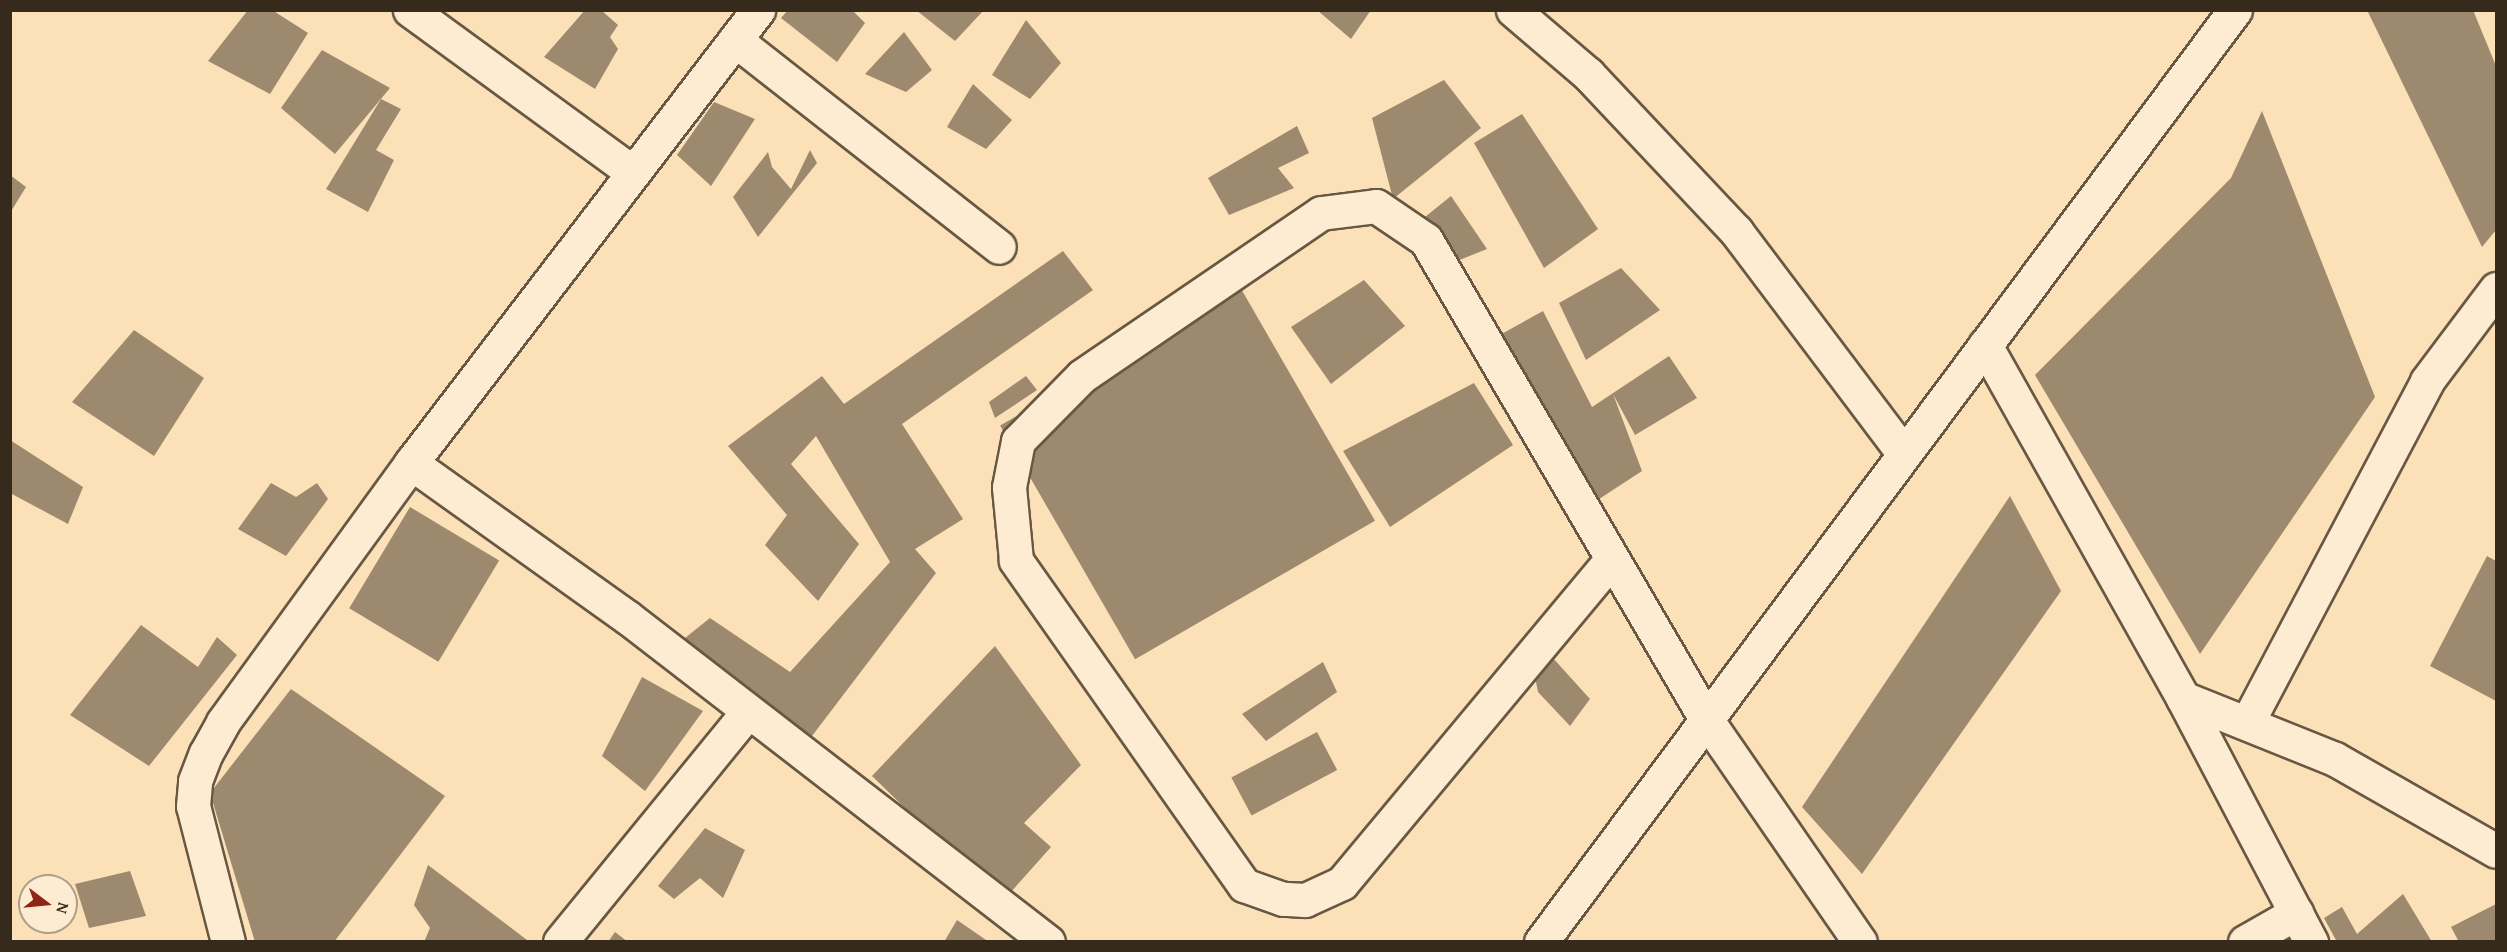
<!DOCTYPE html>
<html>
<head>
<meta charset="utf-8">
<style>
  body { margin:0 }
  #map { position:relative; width:2507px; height:952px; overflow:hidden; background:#fce1b8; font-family:"Gentium Book Plus",serif }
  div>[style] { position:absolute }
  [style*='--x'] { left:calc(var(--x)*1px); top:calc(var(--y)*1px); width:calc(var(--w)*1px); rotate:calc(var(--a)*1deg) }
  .building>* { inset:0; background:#9d896d; transform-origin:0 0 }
  .roads { filter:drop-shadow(2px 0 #685843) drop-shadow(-2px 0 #685843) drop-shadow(0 2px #685843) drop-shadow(0 -2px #685843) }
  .minor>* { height:33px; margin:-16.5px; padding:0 16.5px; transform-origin:16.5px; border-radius:16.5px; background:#fdecd1 }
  span { translate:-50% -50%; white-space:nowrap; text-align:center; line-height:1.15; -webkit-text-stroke:4.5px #fdecd1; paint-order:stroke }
  .frame { position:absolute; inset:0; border:12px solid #362a1c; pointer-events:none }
  .north { position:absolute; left:18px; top:874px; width:60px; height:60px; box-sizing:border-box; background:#fdecd1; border:2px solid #ad9e89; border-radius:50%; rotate:106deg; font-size:16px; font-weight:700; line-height:24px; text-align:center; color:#362a1c }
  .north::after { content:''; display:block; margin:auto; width:21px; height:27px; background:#8f2418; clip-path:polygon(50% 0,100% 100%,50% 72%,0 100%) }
</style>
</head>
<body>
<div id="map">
  <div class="building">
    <i style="clip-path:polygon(248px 10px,272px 10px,308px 33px,270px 94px,208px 61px)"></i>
    <i style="clip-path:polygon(585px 10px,601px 10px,618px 25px,610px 37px,618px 49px,595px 89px,544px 57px)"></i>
    <i style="clip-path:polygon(788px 10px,852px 10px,865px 23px,837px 62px,781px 18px)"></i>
    <i style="clip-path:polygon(916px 10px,984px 10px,955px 41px)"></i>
    <i style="clip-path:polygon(1317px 10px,1371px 10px,1351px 39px)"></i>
    <i style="clip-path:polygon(2367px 10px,2473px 10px,2496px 66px,2496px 230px,2482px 247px)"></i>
    <i style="clip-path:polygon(1026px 20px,1061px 63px,1030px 99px,992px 75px)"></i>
    <i style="clip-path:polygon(904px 32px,932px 70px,906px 92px,865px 74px)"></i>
    <i style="clip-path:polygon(322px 50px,390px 88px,335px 154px,281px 108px)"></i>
    <i style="clip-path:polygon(1444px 80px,1481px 128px,1393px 199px,1372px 118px)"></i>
    <i style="clip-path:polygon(973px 84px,1012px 120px,986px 149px,947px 127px)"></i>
    <i style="clip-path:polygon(381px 99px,401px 109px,376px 150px,394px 160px,368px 212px,326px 189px)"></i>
    <i style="clip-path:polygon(714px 102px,755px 119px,711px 186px,677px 155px)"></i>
    <i style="clip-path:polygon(2262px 111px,2375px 397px,2200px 654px,2035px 375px,2231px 178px)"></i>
    <i style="clip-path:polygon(1522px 114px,1598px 229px,1544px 268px,1474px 143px)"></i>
    <i style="clip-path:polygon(1297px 126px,1309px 153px,1278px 168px,1294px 188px,1229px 215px,1208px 178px)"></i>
    <i style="clip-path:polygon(810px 150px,817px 163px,758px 237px,733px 197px,768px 152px,772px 167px,791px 189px)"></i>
    <i style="clip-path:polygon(10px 175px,26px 187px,10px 213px)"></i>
    <i style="clip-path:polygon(1451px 196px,1487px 249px,1457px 261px,1425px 217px)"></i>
    <i style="clip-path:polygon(1063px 251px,1093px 290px,902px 424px,963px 519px,915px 549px,936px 573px,812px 736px,675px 646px,710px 618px,790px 672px,890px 562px,816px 436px,791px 464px,859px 544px,818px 601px,765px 545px,787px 515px,728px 446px,822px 376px,844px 404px)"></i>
    <i style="clip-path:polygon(1621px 268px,1660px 310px,1586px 360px,1559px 303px)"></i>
    <i style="clip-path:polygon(1364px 280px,1405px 326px,1331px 384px,1291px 327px)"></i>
    <i style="left:1240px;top:287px;width:270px;height:277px;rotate:60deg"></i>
    <i style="clip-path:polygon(1543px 311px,1592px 407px,1669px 356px,1697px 398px,1635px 435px,1613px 394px,1642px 471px,1593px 503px,1489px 341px)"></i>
    <i style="clip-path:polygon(134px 330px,204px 378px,154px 456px,72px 402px)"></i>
    <i style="clip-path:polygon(1026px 376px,1037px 390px,995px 418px,989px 402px)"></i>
    <i style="clip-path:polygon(1474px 383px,1513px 445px,1390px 527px,1343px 451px)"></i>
    <i style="clip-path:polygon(10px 440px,83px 487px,68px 524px,10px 493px)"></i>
    <i style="clip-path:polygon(271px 483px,296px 497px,317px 483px,328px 499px,286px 556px,238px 529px)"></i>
    <i style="clip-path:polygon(2010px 496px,2061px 591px,1862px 874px,1802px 807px)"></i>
    <i style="left:410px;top:507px;width:104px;height:118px;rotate:31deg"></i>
    <i style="clip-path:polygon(2487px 556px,2496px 561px,2496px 701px,2430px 666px)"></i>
    <i style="clip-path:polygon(141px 625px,198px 667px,217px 637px,237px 655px,149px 766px,70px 715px)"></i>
    <i style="clip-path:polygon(995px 646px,1081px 765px,1024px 823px,1051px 847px,1002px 902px,872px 776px)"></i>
    <i style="clip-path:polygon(1543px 647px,1590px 699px,1570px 726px,1538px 692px,1532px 661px)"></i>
    <i style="clip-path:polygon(1323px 662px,1337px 692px,1266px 741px,1242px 714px)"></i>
    <i style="clip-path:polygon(642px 677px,703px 711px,645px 791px,602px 756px)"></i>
    <i style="clip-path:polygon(291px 689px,445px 796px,334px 942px,255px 942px,210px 793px)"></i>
    <i style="left:1317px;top:732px;width:43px;height:97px;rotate:62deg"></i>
    <i style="clip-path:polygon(705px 828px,745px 850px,723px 898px,700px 878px,674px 899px,658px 886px)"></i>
    <i style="clip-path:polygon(428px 865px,527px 940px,525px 942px,424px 942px,430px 928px,414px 905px)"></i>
    <i style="clip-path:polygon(130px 871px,146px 916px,89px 928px,75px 884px)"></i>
    <i style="clip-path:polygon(2403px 894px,2432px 942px,2337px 942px,2324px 918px,2342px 907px,2357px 934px)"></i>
    <i style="clip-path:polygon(2496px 904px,2496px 942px,2459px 942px,2451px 927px)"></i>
    <i style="clip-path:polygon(957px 920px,989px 942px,944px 942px)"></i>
    <i style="clip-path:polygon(615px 932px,628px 942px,608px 942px)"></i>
  </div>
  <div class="roads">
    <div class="minor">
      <i style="--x:410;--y:10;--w:275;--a:36.1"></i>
      <i style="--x:1513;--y:10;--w:99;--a:40.5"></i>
      <i style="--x:1588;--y:74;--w:216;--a:46.7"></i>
      <i style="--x:1736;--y:231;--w:279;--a:53"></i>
      <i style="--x:735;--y:40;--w:335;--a:38.1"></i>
      <i style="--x:1985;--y:345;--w:405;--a:60.7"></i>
      <i style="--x:2183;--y:698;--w:276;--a:62.3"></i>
      <i style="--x:411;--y:463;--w:265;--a:35.5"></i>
      <i style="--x:627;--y:617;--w:532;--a:37.67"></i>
      <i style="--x:1611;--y:560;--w:420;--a:129.8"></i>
      <i style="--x:1342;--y:883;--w:41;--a:155.3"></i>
      <i style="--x:1305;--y:900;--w:22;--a:-177"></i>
      <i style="--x:1283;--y:899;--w:41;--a:-160.3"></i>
      <i style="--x:1244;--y:885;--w:397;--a:-125.1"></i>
      <i style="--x:1016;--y:560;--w:73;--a:-95.5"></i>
      <i style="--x:1009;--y:487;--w:47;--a:-78.9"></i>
      <i style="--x:1018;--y:441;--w:91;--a:-45.4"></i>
      <i style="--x:1082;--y:376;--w:289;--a:-34.3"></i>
      <i style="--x:1321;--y:213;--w:55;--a:-7.3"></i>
      <i style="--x:1376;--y:206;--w:60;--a:34.2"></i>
      <i style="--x:1426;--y:240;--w:555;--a:59.69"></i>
      <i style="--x:1706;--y:719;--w:271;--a:55.4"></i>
      <i style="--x:2183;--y:698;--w:164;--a:21.9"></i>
      <i style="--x:2335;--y:759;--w:185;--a:29.7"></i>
      <i style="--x:2247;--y:723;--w:386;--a:-62.2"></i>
      <i style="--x:2427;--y:381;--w:115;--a:-53.1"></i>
      <i style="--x:228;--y:942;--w:140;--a:-104.4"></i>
      <i style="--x:193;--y:806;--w:25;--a:-85"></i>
      <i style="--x:195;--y:781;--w:30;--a:-69"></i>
      <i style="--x:206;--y:753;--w:35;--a:-61"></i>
      <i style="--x:223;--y:722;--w:320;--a:-54"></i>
      <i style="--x:411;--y:463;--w:571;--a:-52.55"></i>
      <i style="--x:560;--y:942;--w:296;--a:-50.8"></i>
      <i style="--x:1541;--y:942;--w:1162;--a:-53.33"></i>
      <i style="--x:2245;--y:942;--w:59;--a:-29.6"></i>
    </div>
  </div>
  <div class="frame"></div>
  <div class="north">N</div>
</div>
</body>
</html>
